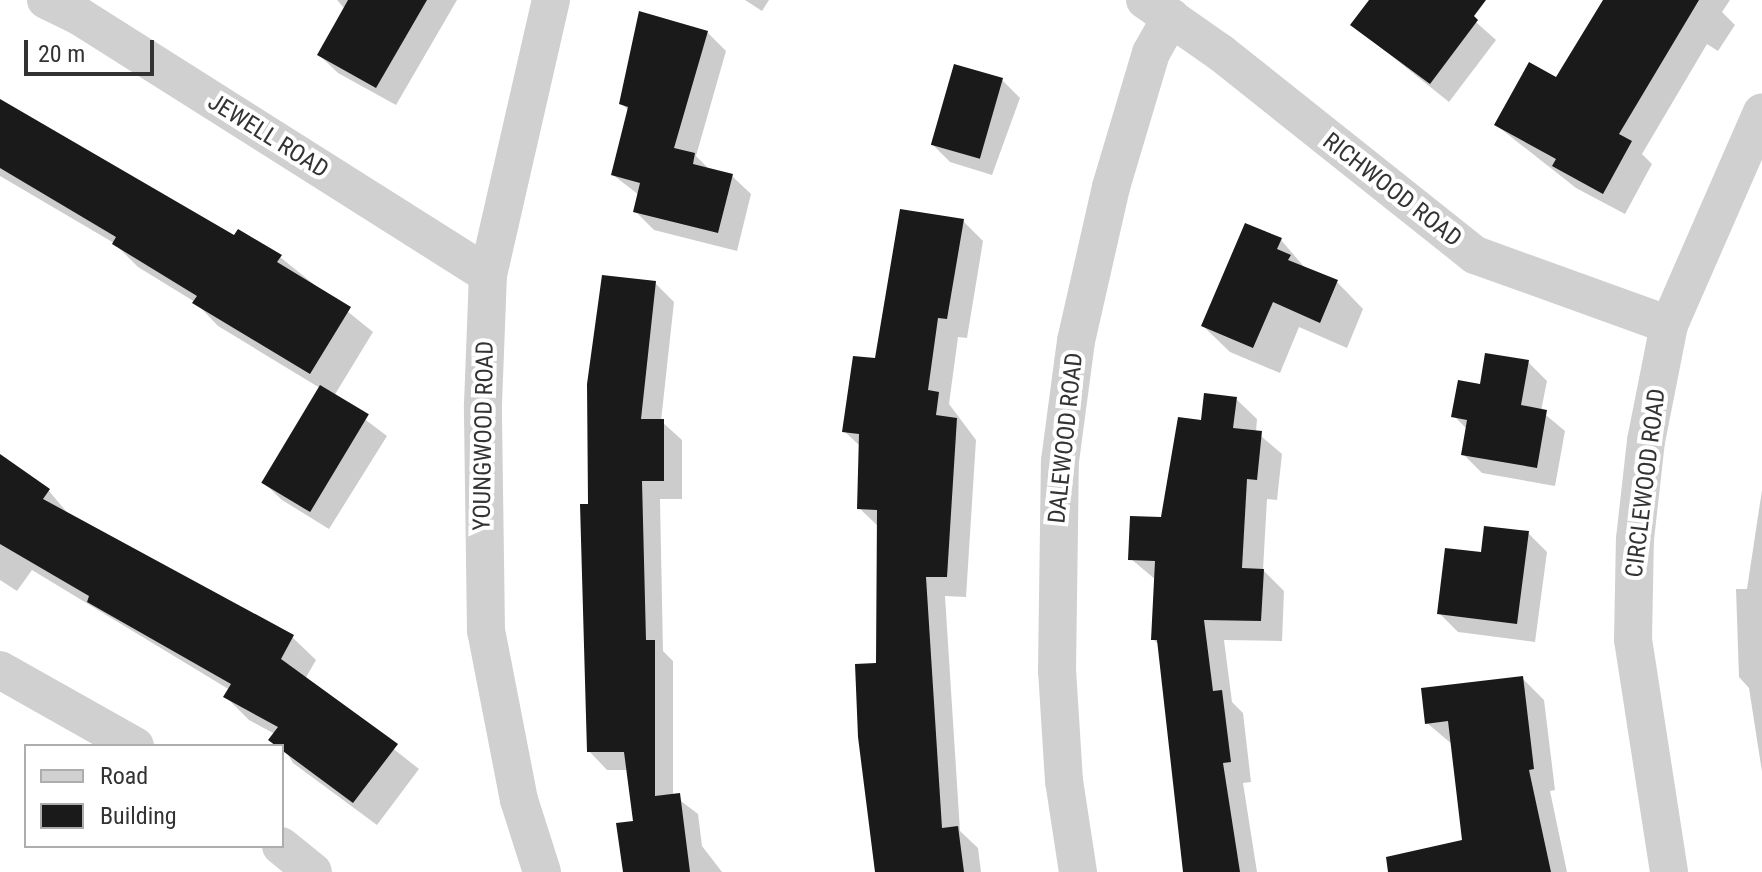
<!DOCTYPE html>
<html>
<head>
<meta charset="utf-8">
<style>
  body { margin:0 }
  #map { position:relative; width:1762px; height:872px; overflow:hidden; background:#fff; font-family:"Roboto Condensed",sans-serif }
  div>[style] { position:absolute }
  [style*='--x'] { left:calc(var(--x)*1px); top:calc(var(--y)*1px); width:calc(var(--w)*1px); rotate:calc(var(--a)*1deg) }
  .shadow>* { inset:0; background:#0003 }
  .building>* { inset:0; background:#1a1a1a; transform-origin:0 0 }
  .minor>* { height:38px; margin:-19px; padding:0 19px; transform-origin:19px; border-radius:19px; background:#d0d0d0 }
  span { translate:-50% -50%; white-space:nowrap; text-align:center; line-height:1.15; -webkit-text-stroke:8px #fff; paint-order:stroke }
  .street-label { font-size:24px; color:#333 }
  .legend { position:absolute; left:24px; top:744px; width:260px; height:104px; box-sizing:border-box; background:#fff; border:2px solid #adadad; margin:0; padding:10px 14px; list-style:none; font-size:24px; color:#333 }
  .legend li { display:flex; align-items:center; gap:16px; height:40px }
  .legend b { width:40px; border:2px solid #adadad }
  .scale { position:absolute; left:24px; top:40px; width:130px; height:36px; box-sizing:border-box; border:4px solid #333; border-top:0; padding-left:10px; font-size:24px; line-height:28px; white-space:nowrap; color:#333; -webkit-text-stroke:6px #fff; paint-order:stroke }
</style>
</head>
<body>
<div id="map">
  <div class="shadow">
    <i style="clip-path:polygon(337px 0,457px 0,396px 105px,338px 73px,319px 55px,345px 9px)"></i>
    <i style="clip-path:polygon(745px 0,769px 0,762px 11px)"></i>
    <i style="clip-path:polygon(1372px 0,1451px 0,1496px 40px,1449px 102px,1353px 25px)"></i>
    <i style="clip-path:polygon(1605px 0,1730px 0,1722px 12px,1735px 25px,1718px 51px,1707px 44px,1642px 154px,1652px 164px,1625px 214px,1576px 188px,1496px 125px,1557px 80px)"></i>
    <i style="clip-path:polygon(707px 32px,726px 51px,696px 156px,710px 170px,732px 176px,751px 194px,737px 251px,654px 230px,635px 211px,639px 195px,613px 175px,629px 111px,621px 103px)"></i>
    <i style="clip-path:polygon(1002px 80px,1020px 98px,992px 175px,950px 162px,932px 144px)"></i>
    <i style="clip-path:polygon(0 99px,235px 238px,280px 257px,373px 332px,334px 396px,387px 436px,329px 529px,282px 500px,263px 482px,320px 388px,218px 326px,195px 302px,138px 267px,114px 243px,0 176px)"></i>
    <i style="clip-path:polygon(963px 221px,983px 241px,967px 338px,958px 337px,949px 404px,976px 440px,966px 597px,945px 596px,960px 831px,978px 848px,981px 872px,877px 872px,879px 527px,859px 508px,861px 447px,844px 431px,877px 361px)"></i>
    <i style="clip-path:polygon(1281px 240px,1306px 269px,1337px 282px,1363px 309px,1347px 348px,1299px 327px,1280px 373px,1230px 352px,1203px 326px)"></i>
    <i style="clip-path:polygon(655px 283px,674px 302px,661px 421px,682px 440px,682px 499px,660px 499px,663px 651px,673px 661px,673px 795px,698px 814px,702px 846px,722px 872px,624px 872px,636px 823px,628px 770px,607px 770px,589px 751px,590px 506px)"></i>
    <i style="clip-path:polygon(1528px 362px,1547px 381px,1541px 411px,1565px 431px,1555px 486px,1482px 473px,1463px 454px,1468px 430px,1454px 416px,1481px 386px)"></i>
    <i style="clip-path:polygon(1236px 399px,1257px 419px,1256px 432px,1282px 454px,1277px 500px,1267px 499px,1263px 570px,1284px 591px,1282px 641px,1224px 640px,1232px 702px,1243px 713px,1251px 782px,1243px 783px,1257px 872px,1186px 872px,1160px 646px,1153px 639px,1156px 580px,1131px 559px,1163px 519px,1202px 422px)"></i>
    <i style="clip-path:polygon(0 456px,49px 491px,70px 516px,292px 637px,316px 660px,305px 679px,419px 769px,377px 825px,293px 763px,275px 734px,249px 720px,226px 697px,230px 690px,32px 570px,17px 591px,0 580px)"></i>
    <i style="clip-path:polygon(1762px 490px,1762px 772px,1749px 688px,1739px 677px,1736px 589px,1747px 589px)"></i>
    <i style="clip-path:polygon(1528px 533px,1547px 552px,1535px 642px,1458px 632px,1439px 613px,1483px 555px)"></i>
    <i style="clip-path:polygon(1522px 678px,1544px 700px,1555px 790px,1550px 791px,1567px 872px,1445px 872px,1464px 842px,1453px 745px,1427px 723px)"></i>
  </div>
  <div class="building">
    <i style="clip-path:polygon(348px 0,427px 0,376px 88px,317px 55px)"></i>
    <i style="clip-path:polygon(1369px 0,1486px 0,1474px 16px,1478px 20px,1430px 84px,1350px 25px)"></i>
    <i style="clip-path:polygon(1603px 0,1699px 0,1619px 134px,1632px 141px,1603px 194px,1552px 166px,1556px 159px,1494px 125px,1529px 62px,1556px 77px)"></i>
    <i style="clip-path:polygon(639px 11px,708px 31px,674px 148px,695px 153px,693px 164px,733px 174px,718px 233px,633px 212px,640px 183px,611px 175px,628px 107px,619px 104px)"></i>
    <i style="left:954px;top:64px;width:51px;height:84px;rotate:16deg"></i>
    <i style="clip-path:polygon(0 99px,234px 235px,238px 229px,282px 255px,277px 262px,351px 307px,310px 374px,192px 303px,197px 296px,112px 244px,116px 237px,0 168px)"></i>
    <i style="clip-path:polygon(900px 209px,964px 219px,947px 319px,938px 318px,928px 390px,939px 392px,936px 415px,957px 418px,947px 577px,926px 577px,942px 828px,958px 826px,964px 872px,875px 872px,858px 737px,855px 664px,876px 663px,877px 510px,857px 509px,859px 434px,842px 432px,853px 356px,875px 358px)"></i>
    <i style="clip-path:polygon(1245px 223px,1282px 238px,1277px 249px,1291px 255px,1288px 260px,1338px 280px,1320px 323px,1273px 302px,1253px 348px,1201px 326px)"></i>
    <i style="clip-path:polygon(602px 275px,656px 281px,641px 419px,664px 419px,664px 481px,642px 481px,646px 640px,655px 640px,655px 796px,680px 793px,690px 872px,623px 872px,616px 823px,633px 821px,624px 752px,587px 752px,580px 504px,588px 504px,587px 384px)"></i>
    <i style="clip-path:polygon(1485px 353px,1529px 360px,1521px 405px,1547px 410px,1537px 468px,1461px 455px,1467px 420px,1451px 417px,1458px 380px,1480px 384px)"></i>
    <i style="left:320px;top:385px;width:57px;height:114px;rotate:31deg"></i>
    <i style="clip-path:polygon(1204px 393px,1237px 397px,1233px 428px,1262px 431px,1257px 480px,1247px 479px,1242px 568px,1264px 569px,1261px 621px,1204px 620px,1213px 691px,1222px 690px,1231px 762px,1223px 763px,1240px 872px,1183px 872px,1157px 640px,1151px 640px,1155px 561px,1128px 560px,1130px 516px,1161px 517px,1178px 417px,1201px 420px)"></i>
    <i style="clip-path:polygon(0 454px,50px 489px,43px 499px,294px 635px,281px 659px,398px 744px,353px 803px,268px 740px,278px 727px,223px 697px,231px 684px,87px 602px,89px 596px,0 544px)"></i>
    <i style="clip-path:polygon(1484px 526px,1529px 531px,1517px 624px,1437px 614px,1445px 548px,1481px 552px)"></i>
    <i style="clip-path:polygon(1523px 676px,1534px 769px,1529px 770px,1551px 872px,1388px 872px,1386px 857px,1462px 840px,1448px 721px,1425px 724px,1421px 688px)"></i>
  </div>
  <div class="minor">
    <i style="--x:46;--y:0;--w:37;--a:26"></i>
    <i style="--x:79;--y:16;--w:484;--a:32.3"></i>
    <i style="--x:1145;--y:0;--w:93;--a:34.9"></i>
    <i style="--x:1221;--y:53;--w:325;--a:38.5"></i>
    <i style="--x:1475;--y:255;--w:206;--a:19.8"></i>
    <i style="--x:0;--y:670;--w:155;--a:29.4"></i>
    <i style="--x:281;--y:846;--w:41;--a:39.1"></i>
    <i style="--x:542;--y:872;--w:76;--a:-107.7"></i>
    <i style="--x:519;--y:800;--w:172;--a:-101"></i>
    <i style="--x:486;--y:631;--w:227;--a:-90.8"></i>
    <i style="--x:483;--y:404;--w:129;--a:-87.8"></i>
    <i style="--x:488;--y:275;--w:282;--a:-77.1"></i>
    <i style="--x:1078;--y:872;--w:92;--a:-98.7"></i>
    <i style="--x:1064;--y:781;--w:111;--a:-93.6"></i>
    <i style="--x:1057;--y:670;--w:209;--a:-89.2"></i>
    <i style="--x:1060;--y:461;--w:121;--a:-82.4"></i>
    <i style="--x:1076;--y:341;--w:158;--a:-77.2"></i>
    <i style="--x:1111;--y:187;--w:140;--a:-73.4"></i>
    <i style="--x:1151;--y:53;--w:41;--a:-60.9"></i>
    <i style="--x:1669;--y:872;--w:235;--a:-98.8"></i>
    <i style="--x:1633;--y:640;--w:101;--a:-88.9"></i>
    <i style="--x:1635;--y:539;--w:99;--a:-83.6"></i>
    <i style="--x:1646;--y:441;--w:118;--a:-78.8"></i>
    <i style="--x:1669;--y:325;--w:232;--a:-66.4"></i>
  </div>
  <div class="street-label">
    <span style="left:268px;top:136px;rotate:32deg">JEWELL ROAD</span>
    <span style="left:1392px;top:190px;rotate:38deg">RICHWOOD ROAD</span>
    <span style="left:484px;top:436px;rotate:-89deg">YOUNGWOOD ROAD</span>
    <span style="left:1066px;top:438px;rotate:-84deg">DALEWOOD ROAD</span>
    <span style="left:1646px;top:483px;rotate:-83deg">CIRCLEWOOD ROAD</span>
  </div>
  <ul class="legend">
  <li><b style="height:10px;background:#d0d0d0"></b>Road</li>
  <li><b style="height:22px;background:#1a1a1a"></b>Building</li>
  </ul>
  <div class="scale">20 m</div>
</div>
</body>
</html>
